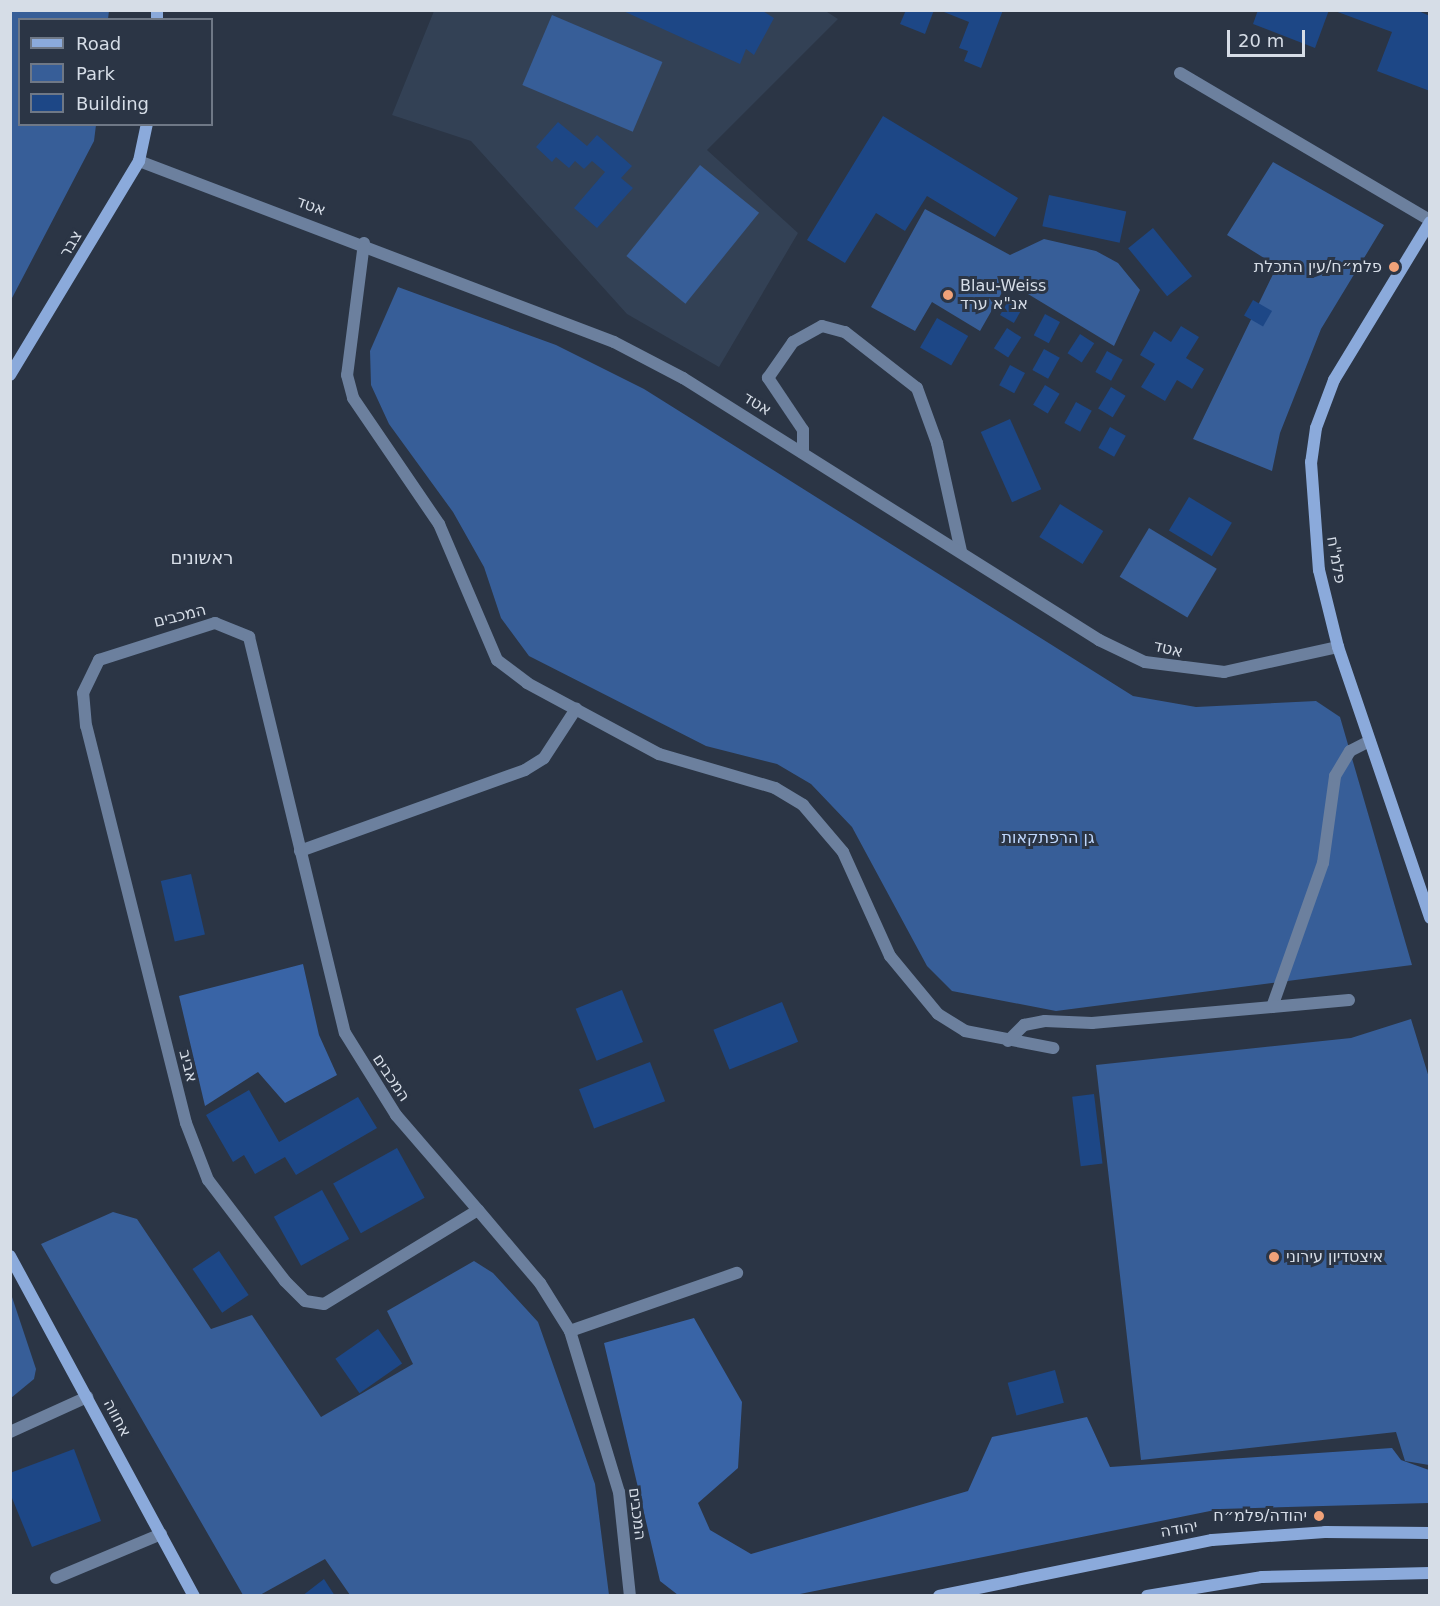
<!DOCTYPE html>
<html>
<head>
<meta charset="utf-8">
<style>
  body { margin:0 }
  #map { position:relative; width:1440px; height:1606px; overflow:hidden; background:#2b3545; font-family:"DejaVu Sans",Heebo,sans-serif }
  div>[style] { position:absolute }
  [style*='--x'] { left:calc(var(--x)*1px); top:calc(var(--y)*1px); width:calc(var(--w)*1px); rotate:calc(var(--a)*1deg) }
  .built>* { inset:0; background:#334155 }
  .green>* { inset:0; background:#375e98; transform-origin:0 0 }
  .forest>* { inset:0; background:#3964a6 }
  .building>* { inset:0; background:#1d4786; transform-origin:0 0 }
  .lane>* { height:12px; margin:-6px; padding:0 6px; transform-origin:6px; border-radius:6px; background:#6c809e }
  .street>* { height:12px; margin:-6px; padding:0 6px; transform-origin:6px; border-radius:6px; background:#6c809e }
  .secondary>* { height:12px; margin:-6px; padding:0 6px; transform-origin:6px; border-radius:6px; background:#8baadb }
  .dots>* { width:16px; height:16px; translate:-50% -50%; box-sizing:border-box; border:3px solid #2b3545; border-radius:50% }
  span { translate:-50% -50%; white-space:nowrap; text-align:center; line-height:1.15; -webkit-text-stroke:6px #2b3545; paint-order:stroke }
  .street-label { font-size:16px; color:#d6dde7 }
  .poi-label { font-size:16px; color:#d6dde7 }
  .right { translate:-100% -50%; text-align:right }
  .left { translate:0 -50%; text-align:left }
  .park-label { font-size:16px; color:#bfd7fd }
  .neighbourhood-label { font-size:18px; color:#d6dde7 }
  .frame { position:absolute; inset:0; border:12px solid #d6dde7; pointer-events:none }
  .legend { position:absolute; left:18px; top:18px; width:195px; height:108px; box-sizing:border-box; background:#2b3545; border:2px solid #6f7886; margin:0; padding:8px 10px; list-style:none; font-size:18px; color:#d6dde7 }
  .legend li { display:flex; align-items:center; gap:12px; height:30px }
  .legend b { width:30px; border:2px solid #6f7886 }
  .scale { position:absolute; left:1227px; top:30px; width:78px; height:27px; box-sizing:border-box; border:3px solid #d6dde7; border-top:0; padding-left:8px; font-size:18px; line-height:21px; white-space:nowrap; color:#d6dde7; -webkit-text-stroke:4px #2b3545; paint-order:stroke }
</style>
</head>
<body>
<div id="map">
  <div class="built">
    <i style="clip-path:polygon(824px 10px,838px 19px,707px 150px,798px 233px,719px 367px,627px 314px,471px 141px,392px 115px,434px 11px)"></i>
  </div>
  <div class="green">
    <i style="clip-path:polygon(11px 10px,109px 11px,108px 19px,20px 20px,20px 124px,96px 125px,94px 141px,11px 300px)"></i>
    <i style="left:552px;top:15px;width:120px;height:76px;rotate:23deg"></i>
    <i style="clip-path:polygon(1273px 162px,1384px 225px,1321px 329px,1280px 433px,1272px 471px,1193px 439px,1277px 266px,1227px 235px)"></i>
    <i style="left:700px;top:165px;width:76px;height:117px;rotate:39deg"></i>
    <i style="clip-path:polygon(925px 209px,1010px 255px,1044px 239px,1096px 251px,1118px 263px,1140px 290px,1114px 346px,1008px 282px,980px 331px,932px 302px,915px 331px,871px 307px)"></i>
    <i style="clip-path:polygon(398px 287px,556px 345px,644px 389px,1133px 696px,1196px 707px,1316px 701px,1340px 717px,1412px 965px,1056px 1011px,952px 991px,927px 966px,852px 827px,811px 784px,777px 764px,706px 746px,529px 656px,501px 618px,484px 567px,453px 512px,389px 424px,371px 385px,370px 351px)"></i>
    <i style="left:1149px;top:528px;width:79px;height:57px;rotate:31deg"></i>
    <i style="clip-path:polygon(1411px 1019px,1430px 1081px,1429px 1465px,1405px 1461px,1396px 1432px,1141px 1460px,1096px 1065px,1351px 1038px)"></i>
    <i style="clip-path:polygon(113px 1212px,137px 1219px,211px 1329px,252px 1315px,321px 1417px,413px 1364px,387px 1311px,474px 1261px,493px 1273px,538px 1322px,595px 1484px,609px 1595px,350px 1595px,325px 1559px,260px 1595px,243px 1595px,41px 1244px)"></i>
    <i style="clip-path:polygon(11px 1294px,36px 1369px,34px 1379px,11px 1398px)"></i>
  </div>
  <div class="forest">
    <i style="clip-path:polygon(303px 964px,319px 1035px,337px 1075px,285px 1103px,258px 1072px,205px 1106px,179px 996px)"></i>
    <i style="clip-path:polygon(694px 1318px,742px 1402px,738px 1468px,698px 1503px,710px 1530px,751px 1554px,968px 1491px,992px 1437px,1087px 1417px,1110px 1467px,1392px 1448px,1401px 1460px,1429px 1470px,1429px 1503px,1220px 1509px,795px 1595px,678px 1595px,660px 1581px,604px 1343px)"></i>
  </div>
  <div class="building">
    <i style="clip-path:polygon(621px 10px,761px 10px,774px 18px,754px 55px,746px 49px,740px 64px)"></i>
    <i style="clip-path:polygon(906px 10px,934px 10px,925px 34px,900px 24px)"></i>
    <i style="clip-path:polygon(939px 10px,1003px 10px,981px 68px,964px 61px,968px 51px,959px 48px,969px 22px)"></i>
    <i style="clip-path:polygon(1258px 10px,1329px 10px,1315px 48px,1253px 24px)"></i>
    <i style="clip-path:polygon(1416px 10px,1430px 16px,1430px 91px,1377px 71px,1392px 32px,1335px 11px)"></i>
    <i style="clip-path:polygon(883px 116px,1018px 198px,995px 237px,927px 196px,905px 231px,876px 213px,845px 263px,807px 240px)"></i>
    <i style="clip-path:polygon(558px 122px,587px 146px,597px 135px,632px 166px,621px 178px,633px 188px,597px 228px,574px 208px,605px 172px,592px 161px,584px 169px,575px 161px,569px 168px,556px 157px,552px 162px,536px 147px)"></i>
    <i style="left:1049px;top:195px;width:79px;height:32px;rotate:12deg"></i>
    <i style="left:1153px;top:228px;width:62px;height:32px;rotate:51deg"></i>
    <i style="left:1011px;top:296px;width:16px;height:22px;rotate:30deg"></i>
    <i style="left:1253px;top:300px;width:22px;height:18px;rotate:30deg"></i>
    <i style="left:1045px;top:314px;width:17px;height:24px;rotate:28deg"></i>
    <i style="left:937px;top:318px;width:36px;height:34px;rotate:30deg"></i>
    <i style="clip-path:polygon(1181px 326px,1199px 337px,1186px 358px,1204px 369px,1192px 389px,1177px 380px,1165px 401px,1141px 387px,1155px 364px,1140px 355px,1154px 331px,1171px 342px)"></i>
    <i style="left:1007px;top:328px;width:17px;height:24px;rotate:33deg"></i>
    <i style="left:1080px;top:334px;width:17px;height:23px;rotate:33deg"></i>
    <i style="left:1044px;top:349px;width:18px;height:24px;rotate:29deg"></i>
    <i style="left:1107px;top:351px;width:18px;height:24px;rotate:29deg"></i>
    <i style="left:1010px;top:365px;width:17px;height:23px;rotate:28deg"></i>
    <i style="left:1045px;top:385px;width:17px;height:23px;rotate:31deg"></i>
    <i style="left:1111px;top:387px;width:17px;height:25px;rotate:31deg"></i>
    <i style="left:1076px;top:402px;width:18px;height:24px;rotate:29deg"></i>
    <i style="left:1010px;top:419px;width:77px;height:32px;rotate:66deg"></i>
    <i style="left:1110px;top:427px;width:18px;height:24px;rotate:29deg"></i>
    <i style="left:1189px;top:497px;width:50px;height:39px;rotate:31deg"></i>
    <i style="left:1060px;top:504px;width:51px;height:39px;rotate:32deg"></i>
    <i style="left:191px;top:874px;width:62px;height:31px;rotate:77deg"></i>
    <i style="left:622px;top:990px;width:56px;height:50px;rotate:68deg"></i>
    <i style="left:782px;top:1002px;width:43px;height:74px;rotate:68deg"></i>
    <i style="left:650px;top:1062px;width:42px;height:76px;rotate:69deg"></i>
    <i style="clip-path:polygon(249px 1090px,279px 1142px,358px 1097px,377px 1128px,296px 1175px,285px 1157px,255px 1174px,244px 1155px,233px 1162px,206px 1115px)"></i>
    <i style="left:1094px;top:1094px;width:70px;height:22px;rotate:83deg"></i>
    <i style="left:397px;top:1148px;width:57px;height:73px;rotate:61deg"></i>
    <i style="left:322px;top:1190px;width:56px;height:55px;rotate:61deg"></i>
    <i style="left:219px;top:1251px;width:53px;height:32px;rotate:56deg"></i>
    <i style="left:378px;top:1329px;width:42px;height:52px;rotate:55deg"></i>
    <i style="left:1055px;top:1370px;width:34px;height:49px;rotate:75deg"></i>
    <i style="clip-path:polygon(74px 1449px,101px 1521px,32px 1547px,10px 1493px,10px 1473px)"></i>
    <i style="clip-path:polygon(324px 1579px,335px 1596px,302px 1596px)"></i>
  </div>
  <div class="lane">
    <i style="--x:803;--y:453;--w:23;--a:-90"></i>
    <i style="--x:803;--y:430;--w:63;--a:-123.9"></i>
    <i style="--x:768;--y:378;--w:44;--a:-55.2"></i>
    <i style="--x:793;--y:342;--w:33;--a:-29"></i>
    <i style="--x:822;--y:326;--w:24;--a:15"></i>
    <i style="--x:845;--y:332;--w:91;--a:37.9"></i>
    <i style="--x:917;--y:388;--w:59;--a:70"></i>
    <i style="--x:937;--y:443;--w:111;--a:77.5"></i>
    <i style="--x:56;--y:1578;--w:114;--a:-22.7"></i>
  </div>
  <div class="street">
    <i style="--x:1180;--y:73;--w:290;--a:30.5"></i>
    <i style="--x:139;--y:161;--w:508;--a:20.86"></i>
    <i style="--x:614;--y:342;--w:78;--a:27.6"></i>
    <i style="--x:683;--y:378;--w:492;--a:32.2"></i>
    <i style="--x:1099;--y:640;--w:51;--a:25.6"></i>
    <i style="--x:1145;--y:662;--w:80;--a:7.2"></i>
    <i style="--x:1224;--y:672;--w:117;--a:-12.4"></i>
    <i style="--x:364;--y:243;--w:133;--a:97.3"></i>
    <i style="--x:347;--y:375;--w:24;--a:75"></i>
    <i style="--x:353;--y:398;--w:153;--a:55.7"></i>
    <i style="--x:439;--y:524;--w:148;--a:66.9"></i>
    <i style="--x:497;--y:660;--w:38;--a:37"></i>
    <i style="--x:527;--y:683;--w:150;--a:28.3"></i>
    <i style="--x:659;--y:754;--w:121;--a:16.3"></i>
    <i style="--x:775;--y:788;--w:33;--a:31"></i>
    <i style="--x:803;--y:805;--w:62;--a:49.6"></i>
    <i style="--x:843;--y:852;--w:114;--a:65.7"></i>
    <i style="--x:890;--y:956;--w:75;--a:50.4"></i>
    <i style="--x:938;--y:1014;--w:32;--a:32"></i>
    <i style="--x:965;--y:1031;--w:90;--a:10.9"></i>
    <i style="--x:300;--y:851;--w:239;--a:-19.8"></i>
    <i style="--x:525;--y:770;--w:22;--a:-32"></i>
    <i style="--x:544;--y:758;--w:59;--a:-56.9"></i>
    <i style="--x:1272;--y:1007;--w:153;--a:-70.5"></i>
    <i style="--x:1323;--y:863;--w:88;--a:-82.1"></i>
    <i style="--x:1335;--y:776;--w:29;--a:-59"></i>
    <i style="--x:1350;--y:751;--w:22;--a:-27"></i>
    <i style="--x:1008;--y:1041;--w:23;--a:-45"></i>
    <i style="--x:1024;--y:1025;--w:21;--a:-11"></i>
    <i style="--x:1045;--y:1021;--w:47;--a:2.4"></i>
    <i style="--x:1092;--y:1023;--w:258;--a:-5.1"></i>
    <i style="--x:478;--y:1210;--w:180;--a:148.6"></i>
    <i style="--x:324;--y:1304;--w:19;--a:-171"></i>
    <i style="--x:305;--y:1301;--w:28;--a:-135"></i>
    <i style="--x:285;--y:1281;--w:127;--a:-127.3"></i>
    <i style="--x:208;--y:1180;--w:61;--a:-111.1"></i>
    <i style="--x:186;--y:1123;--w:409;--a:-104.1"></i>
    <i style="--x:86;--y:726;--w:33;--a:-95"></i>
    <i style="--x:83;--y:693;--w:37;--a:-64"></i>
    <i style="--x:99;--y:660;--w:122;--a:-17.7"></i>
    <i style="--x:215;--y:623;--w:37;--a:22"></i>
    <i style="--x:249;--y:637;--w:407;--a:76.4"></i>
    <i style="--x:345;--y:1033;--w:97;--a:58.1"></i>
    <i style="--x:396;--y:1115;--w:125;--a:49.2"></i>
    <i style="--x:478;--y:1210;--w:96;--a:49.7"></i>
    <i style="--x:540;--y:1283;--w:57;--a:58"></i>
    <i style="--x:570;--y:1331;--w:168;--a:73.1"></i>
    <i style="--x:619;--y:1492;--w:105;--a:84"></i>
    <i style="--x:570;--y:1331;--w:177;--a:-19.2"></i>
    <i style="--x:10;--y:1432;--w:85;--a:-24.4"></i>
  </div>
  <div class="secondary">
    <i style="--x:157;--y:20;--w:10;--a:-90"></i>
    <i style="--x:1430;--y:222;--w:185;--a:121.3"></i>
    <i style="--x:1334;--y:380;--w:51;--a:110.6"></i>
    <i style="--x:1316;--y:428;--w:34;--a:98"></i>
    <i style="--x:1311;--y:462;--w:108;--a:85.8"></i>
    <i style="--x:1319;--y:570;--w:79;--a:76.1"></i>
    <i style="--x:1338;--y:647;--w:286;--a:71.2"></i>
    <i style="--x:10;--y:375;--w:250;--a:-58.9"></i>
    <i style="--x:139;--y:161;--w:38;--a:-78"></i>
    <i style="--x:10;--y:1256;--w:387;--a:61.6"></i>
    <i style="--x:939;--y:1596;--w:279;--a:-11.6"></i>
    <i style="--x:1212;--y:1540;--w:113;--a:-4"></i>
    <i style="--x:1325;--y:1532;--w:105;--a:0.5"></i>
    <i style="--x:1147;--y:1596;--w:117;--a:-9.4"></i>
    <i style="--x:1262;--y:1577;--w:168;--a:-1.4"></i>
  </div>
  <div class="dots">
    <i style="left:1394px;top:267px;background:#f0a279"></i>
    <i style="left:948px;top:295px;background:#f0a279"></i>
    <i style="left:1274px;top:1257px;background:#f0a279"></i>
    <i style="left:1319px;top:1516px;background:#f0a279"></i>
  </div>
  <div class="street-label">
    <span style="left:311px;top:206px;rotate:20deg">אטד</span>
    <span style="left:71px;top:244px;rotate:-59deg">צבר</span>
    <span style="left:757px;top:404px;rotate:32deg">אטד</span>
    <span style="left:1336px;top:560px;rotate:80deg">פלמ"ח</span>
    <span style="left:180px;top:616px;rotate:-14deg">המכבים</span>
    <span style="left:1168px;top:649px;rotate:13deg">אטד</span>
    <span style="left:188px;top:1066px;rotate:76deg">אביב</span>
    <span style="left:391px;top:1078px;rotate:56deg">המכבים</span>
    <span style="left:117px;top:1418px;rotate:62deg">אחווה</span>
    <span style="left:637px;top:1514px;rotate:83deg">המכבים</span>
    <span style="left:1179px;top:1529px;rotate:-10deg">יהודה</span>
  </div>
  <div class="poi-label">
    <span class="right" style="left:1382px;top:267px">פלמ״ח/עין התכלת</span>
    <span class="left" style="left:960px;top:295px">Blau-Weiss<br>אנ"א ערד</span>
    <span class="left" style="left:1286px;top:1257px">איצטדיון עירוני</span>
    <span class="right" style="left:1307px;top:1516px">יהודה/פלמ״ח</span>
  </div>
  <div class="park-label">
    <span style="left:1048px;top:838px">גן הרפתקאות</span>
  </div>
  <div class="neighbourhood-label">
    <span style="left:202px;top:558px">ראשונים</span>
  </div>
  <div class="frame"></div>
  <ul class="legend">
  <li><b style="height:8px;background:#8baadb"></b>Road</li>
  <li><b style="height:16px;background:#375e98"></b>Park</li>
  <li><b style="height:16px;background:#1d4786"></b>Building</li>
  </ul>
  <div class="scale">20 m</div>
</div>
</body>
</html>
